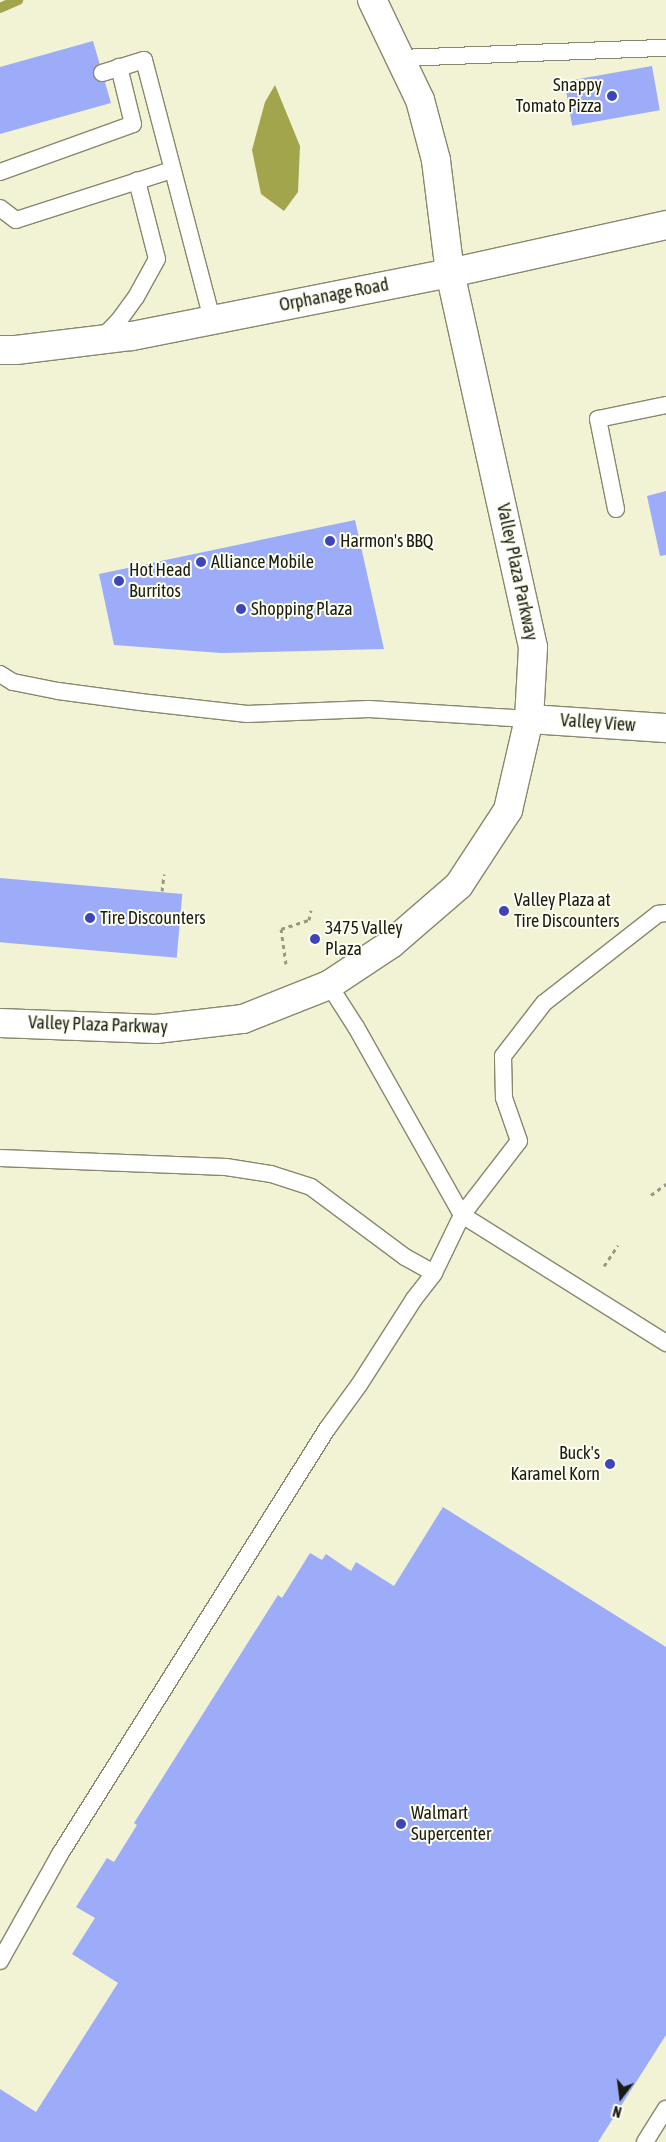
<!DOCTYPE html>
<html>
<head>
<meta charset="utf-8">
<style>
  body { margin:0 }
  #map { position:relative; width:666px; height:2142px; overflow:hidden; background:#f2f3d5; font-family:"Asap Condensed",sans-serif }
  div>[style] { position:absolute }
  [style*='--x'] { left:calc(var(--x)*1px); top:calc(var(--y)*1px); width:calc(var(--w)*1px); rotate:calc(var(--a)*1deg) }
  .water>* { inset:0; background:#a3a54d }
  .stream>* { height:10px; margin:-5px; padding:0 5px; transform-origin:5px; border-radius:5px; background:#a3a54d }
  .building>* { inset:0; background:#9cacf9; transform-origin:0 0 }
  .path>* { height:3px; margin-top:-1.5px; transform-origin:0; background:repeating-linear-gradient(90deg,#989983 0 4px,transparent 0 8px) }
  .roads { filter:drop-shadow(1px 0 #87886d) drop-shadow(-1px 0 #87886d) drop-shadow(0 1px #87886d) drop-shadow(0 -1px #87886d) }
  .service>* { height:16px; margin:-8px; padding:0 8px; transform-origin:8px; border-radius:8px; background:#fff }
  .minor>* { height:28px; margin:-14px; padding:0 14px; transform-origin:14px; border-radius:14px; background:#fff }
  .secondary>* { height:28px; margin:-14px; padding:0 14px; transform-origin:14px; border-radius:14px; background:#fff }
  .dots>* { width:14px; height:14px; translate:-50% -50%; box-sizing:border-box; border:2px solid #fefff3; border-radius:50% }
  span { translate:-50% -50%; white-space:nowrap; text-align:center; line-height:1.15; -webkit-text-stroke:4px #fefff3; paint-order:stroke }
  .poi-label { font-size:18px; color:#1b1b11 }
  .right { translate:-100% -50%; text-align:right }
  .left { translate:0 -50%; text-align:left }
  .street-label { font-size:18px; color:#1b1b11 }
  .north { position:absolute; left:596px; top:2072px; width:50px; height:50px; -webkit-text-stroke:4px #fefff3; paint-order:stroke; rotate:195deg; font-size:14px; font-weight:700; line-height:20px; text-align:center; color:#1b1b11 }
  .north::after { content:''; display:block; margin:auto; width:18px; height:22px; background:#1b1b11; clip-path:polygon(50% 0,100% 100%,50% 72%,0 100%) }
</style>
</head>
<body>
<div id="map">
  <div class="water">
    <i style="clip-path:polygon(275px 85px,300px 146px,298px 192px,284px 211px,261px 194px,252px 150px,265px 102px)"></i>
  </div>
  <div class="stream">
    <i style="--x:0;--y:8;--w:20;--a:-24"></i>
  </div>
  <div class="building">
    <i style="clip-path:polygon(93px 41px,111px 103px,0 134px,0 67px)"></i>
    <i style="left:652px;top:66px;width:45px;height:89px;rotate:80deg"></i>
    <i style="clip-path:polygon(666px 491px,666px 555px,660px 556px,647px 496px)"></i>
    <i style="clip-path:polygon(355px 520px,384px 649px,221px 653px,114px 645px,99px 574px)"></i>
    <i style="left:0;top:878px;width:183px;height:64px;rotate:5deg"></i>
    <i style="clip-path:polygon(443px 1507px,666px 1647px,666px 2035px,598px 2142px,0 2142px,0 2089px,36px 2112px,118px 1983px,72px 1954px,95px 1918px,76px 1907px,107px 1858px,114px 1862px,137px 1825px,134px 1823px,278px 1595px,282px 1598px,310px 1553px,322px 1560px,326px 1554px,351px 1571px,356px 1562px,394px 1586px)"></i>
  </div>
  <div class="path">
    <i style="--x:162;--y:891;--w:17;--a:-83"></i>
    <i style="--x:286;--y:964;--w:35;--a:-98"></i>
    <i style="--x:281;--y:929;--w:29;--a:-18"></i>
    <i style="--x:309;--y:920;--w:10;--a:-79"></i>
    <i style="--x:651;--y:1195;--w:19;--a:-36"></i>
    <i style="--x:604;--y:1266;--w:25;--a:-56"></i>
  </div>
  <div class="roads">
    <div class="service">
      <i style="--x:400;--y:58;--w:266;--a:-2.2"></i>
      <i style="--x:102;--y:73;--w:44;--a:-17.2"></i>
      <i style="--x:144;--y:60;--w:268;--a:75.3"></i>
      <i style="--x:0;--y:172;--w:141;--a:-19.8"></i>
      <i style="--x:133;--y:124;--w:59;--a:-103.8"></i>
      <i style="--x:0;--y:208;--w:20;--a:37"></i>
      <i style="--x:16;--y:220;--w:164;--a:-17.8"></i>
      <i style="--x:100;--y:340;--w:29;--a:-46"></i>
      <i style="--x:120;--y:319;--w:27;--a:-54"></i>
      <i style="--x:136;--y:297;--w:43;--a:-61.1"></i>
      <i style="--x:157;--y:259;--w:81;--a:-104.4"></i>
      <i style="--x:616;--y:509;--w:92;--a:-101.3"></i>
      <i style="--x:598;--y:419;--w:69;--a:-11.6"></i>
      <i style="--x:0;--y:674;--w:15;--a:32"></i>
      <i style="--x:13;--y:682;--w:46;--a:11.3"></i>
      <i style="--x:58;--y:691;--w:83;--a:7.6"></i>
      <i style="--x:140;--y:702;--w:108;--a:6.4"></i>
      <i style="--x:247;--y:714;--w:122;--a:-2.3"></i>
      <i style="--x:369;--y:709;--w:160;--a:3.6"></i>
      <i style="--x:329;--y:985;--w:50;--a:57.3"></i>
      <i style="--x:356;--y:1027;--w:216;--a:60.6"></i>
      <i style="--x:462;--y:1215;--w:241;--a:32.1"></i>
      <i style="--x:0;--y:1158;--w:226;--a:2.3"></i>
      <i style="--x:226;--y:1167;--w:46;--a:8.8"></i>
      <i style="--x:271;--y:1174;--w:42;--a:18"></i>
      <i style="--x:311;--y:1187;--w:117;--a:36.7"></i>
      <i style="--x:405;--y:1257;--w:33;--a:29"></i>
      <i style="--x:0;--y:1961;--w:123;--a:-60.7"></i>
      <i style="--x:60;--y:1854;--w:502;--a:-57.86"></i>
      <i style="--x:327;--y:1429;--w:54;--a:-54"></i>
      <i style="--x:359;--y:1385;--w:102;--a:-57.4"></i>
      <i style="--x:414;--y:1299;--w:33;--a:-52"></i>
      <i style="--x:434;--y:1273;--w:64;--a:-64.2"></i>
      <i style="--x:462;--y:1215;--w:93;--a:-52.4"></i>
      <i style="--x:519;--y:1141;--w:46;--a:-109.2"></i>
      <i style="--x:504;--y:1098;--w:42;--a:-91.4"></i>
      <i style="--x:503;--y:1056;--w:67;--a:-52.3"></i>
      <i style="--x:544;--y:1003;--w:145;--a:-38"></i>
      <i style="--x:658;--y:914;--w:8;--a:-7"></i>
      <i style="--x:645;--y:2142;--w:39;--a:-58"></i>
    </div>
    <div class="minor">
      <i style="--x:529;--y:719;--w:137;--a:3.8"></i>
      <i style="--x:0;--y:1023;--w:156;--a:2.2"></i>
      <i style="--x:156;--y:1029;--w:88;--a:-6.6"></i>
      <i style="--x:243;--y:1019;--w:92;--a:-21.6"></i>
      <i style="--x:329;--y:985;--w:74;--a:-33.5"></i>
      <i style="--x:391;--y:944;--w:90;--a:-40.9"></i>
      <i style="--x:459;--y:885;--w:90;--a:-56.8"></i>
      <i style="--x:508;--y:810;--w:93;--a:-77"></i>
      <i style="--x:529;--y:719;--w:72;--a:-86.8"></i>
      <i style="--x:533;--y:647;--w:383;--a:-102.5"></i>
      <i style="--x:450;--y:273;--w:114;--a:-97.1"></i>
      <i style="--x:436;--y:160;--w:62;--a:-104.9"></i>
      <i style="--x:420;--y:100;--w:111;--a:-115.6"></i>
    </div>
    <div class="secondary">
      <i style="--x:0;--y:350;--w:16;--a:0"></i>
      <i style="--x:16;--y:350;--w:117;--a:-6.9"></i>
      <i style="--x:132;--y:336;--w:324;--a:-11.2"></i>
      <i style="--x:450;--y:273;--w:221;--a:-12.5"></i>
    </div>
  </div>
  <div class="dots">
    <i style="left:612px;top:96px;background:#3e45b9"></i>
    <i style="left:330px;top:541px;background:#3e45b9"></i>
    <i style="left:201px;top:562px;background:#3e45b9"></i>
    <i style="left:119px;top:581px;background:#3e45b9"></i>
    <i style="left:241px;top:609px;background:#3e45b9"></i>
    <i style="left:504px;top:911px;background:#3e45b9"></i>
    <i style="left:90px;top:918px;background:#3e45b9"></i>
    <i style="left:315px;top:939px;background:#3e45b9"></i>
    <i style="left:610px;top:1464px;background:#3e45b9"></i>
    <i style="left:401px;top:1824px;background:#3e45b9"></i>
  </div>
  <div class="poi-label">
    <span class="right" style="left:602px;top:96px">Snappy<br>Tomato Pizza</span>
    <span class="left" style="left:340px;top:541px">Harmon's BBQ</span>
    <span class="left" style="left:211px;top:562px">Alliance Mobile</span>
    <span class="left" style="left:129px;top:581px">Hot Head<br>Burritos</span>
    <span class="left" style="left:251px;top:609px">Shopping Plaza</span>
    <span class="left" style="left:514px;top:911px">Valley Plaza at<br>Tire Discounters</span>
    <span class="left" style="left:100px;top:918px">Tire Discounters</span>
    <span class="left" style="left:325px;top:939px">3475 Valley<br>Plaza</span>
    <span class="right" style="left:600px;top:1464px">Buck's<br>Karamel Korn</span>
    <span class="left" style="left:411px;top:1824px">Walmart<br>Supercenter</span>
  </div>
  <div class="street-label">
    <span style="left:334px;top:295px;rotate:-11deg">Orphanage Road</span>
    <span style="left:517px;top:572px;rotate:78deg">Valley Plaza Parkway</span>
    <span style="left:598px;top:723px;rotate:4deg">Valley View</span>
    <span style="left:98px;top:1025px;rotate:2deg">Valley Plaza Parkway</span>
  </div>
  <div class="north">N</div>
</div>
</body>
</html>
